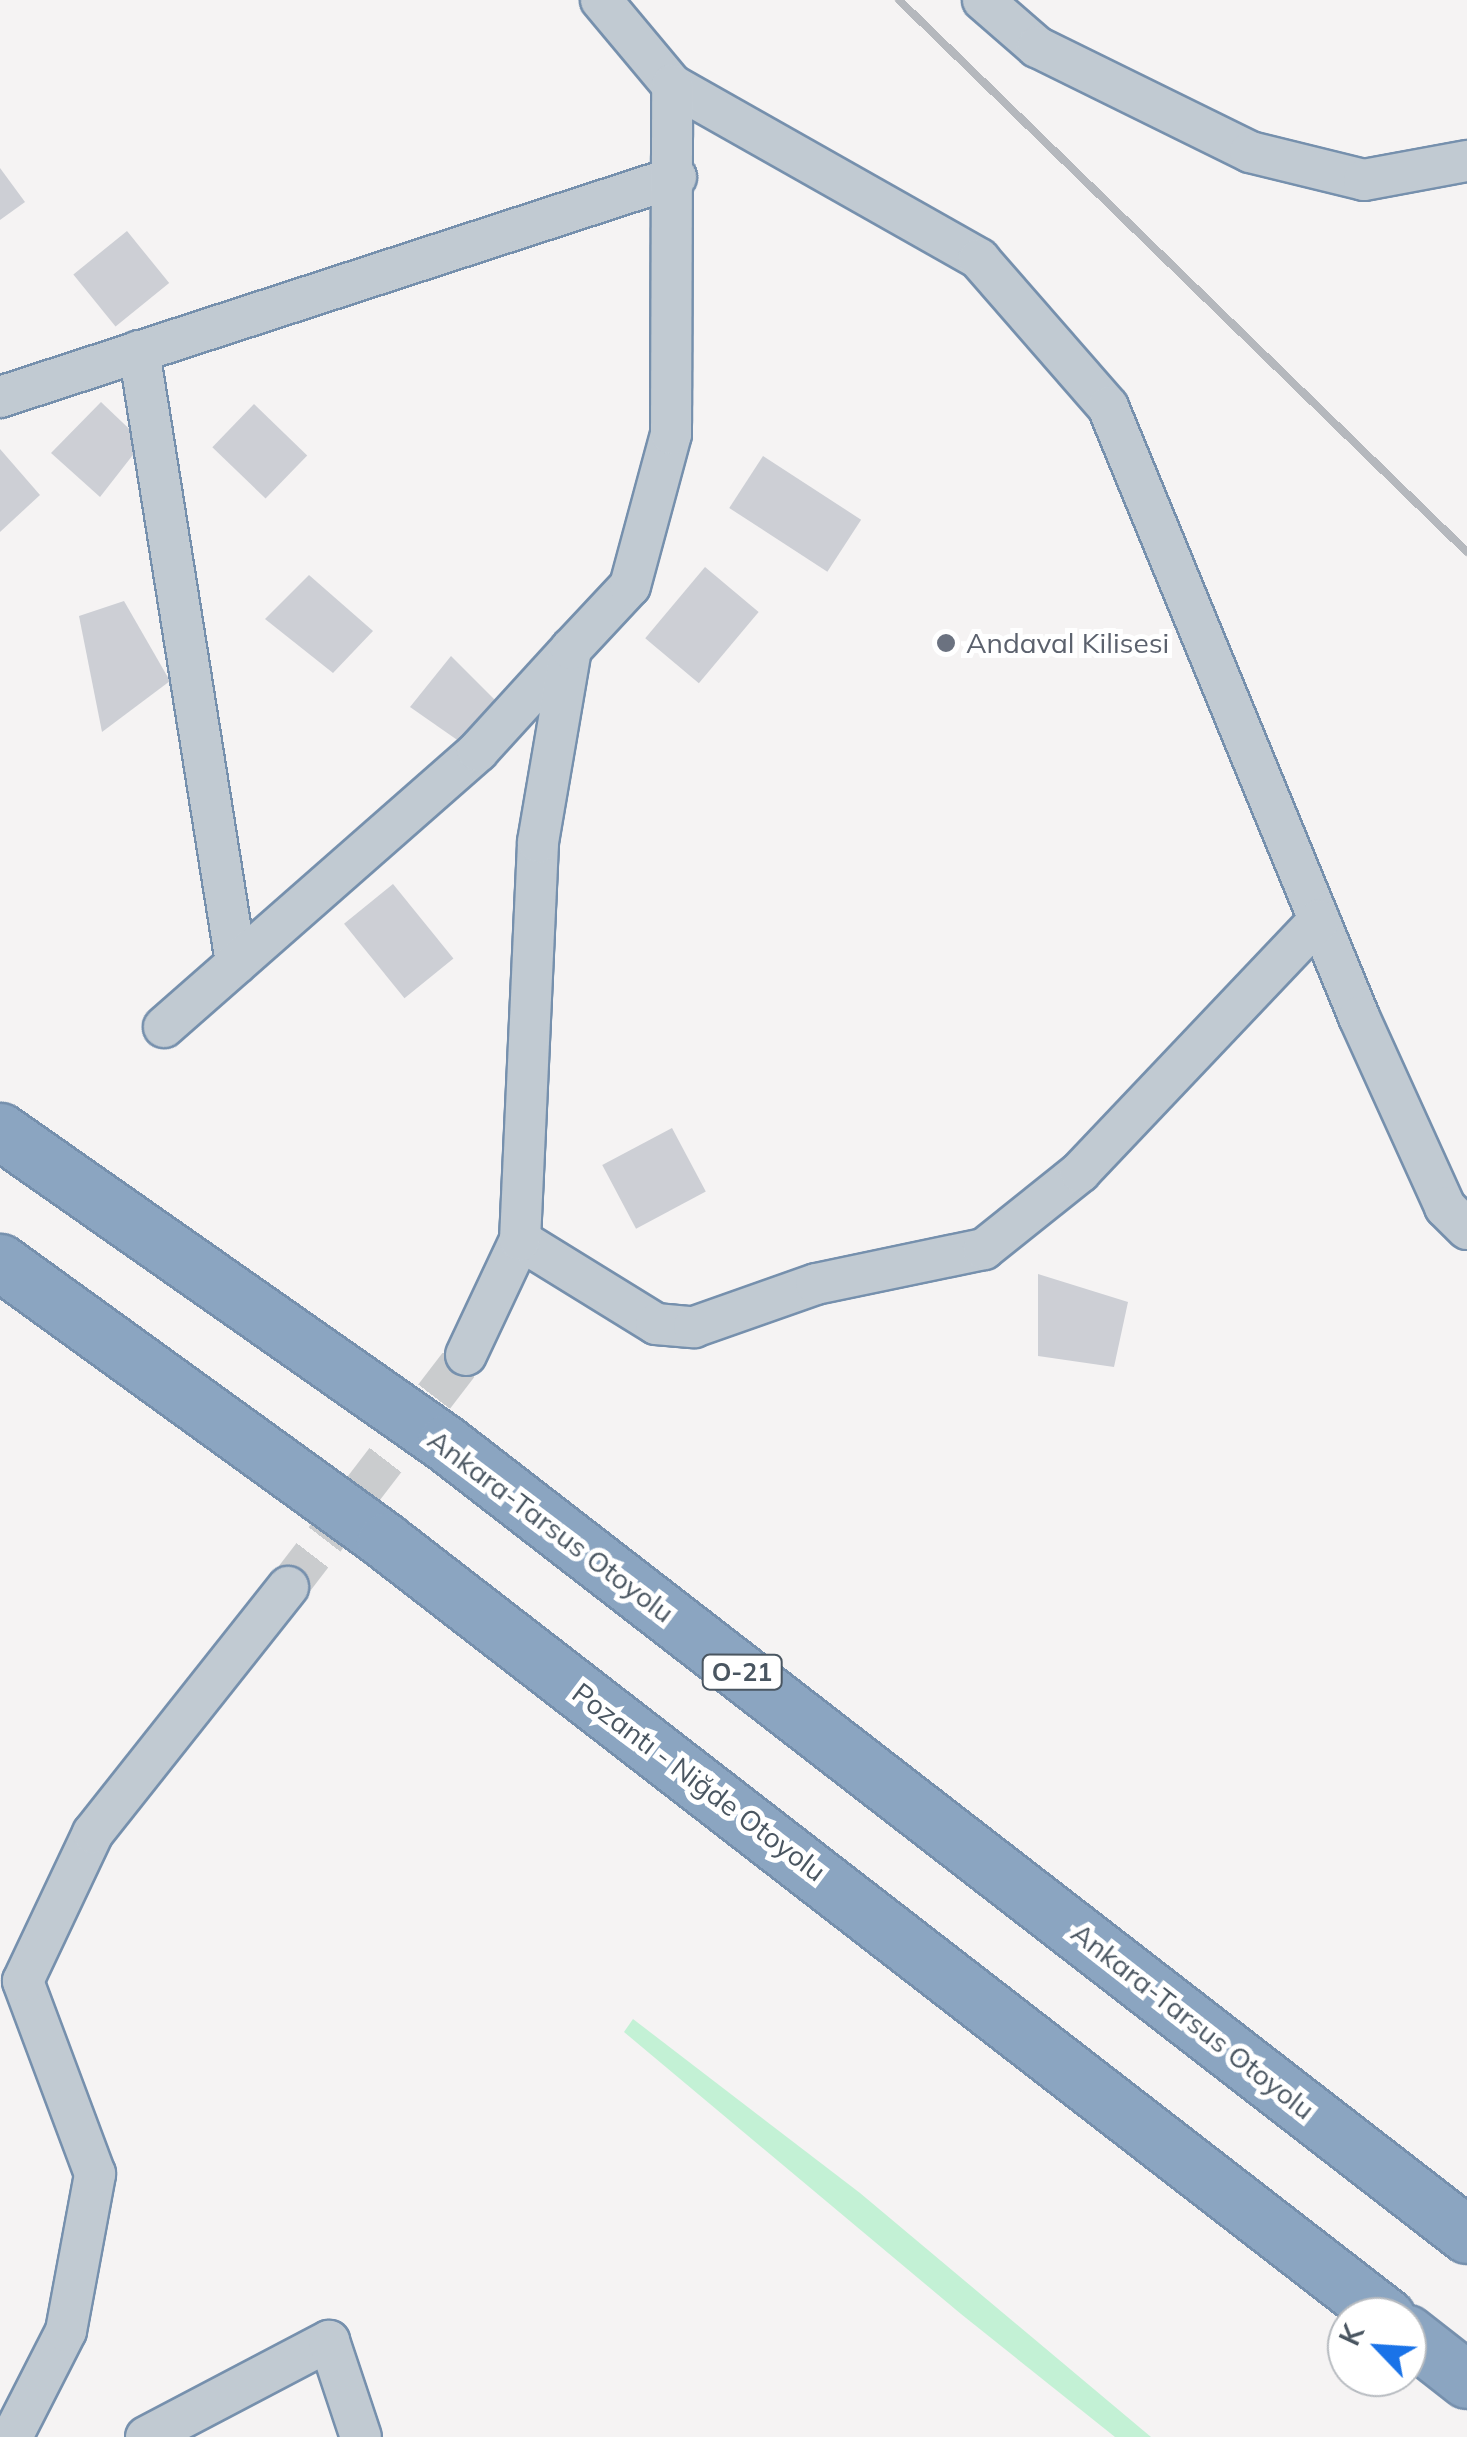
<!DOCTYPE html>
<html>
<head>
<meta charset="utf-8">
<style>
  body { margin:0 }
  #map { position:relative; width:1467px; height:2437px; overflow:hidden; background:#f5f3f3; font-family:Mulish,sans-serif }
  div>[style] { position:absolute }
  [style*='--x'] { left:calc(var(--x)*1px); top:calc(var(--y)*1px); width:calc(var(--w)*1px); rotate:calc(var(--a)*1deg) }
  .green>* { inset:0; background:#c3f1d5 }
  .building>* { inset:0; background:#cdcfd5; transform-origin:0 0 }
  .minor-tunnel>* { height:40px; margin-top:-20px; transform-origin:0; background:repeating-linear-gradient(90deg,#caccce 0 40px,transparent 0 60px) }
  .roads { filter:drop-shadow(2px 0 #7690ad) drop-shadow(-2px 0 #7690ad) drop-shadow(0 2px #7690ad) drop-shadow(0 -2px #7690ad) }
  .minor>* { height:40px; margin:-20px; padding:0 20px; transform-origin:20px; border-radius:20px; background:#c1cad2 }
  .highway>* { height:55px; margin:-27.5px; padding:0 27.5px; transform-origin:27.5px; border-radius:27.5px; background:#8ba5c1 }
  .rail>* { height:8px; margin:-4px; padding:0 4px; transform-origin:4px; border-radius:4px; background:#b5b8bd }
  .dots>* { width:28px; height:28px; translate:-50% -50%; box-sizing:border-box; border:5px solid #fff; border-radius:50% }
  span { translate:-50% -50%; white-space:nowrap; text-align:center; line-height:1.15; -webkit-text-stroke:10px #fff; paint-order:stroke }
  .shield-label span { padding:2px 8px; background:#fff; border:2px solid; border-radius:8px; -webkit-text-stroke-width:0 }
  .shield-label { font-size:25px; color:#4a5661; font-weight:700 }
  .worship-label { font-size:28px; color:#5b616d }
  .left { translate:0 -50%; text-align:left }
  .street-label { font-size:28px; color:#4a5661 }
  .north { position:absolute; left:1327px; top:2297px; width:100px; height:100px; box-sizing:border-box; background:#fff; border:2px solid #b7bbc0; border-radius:50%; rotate:295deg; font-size:28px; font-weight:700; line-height:40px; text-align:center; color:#4a5661 }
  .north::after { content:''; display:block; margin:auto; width:35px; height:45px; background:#1a73e8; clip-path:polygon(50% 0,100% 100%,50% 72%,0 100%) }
</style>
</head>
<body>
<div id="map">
  <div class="green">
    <i style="clip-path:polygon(633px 2019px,860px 2193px,1151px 2437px,1115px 2437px,961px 2314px,624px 2032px)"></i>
  </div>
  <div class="building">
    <i style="clip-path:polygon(0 168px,25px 202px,0 220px)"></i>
    <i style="left:127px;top:231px;width:67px;height:69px;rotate:51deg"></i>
    <i style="clip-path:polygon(101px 402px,143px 442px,100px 497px,51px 453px)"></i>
    <i style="left:254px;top:404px;width:74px;height:60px;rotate:44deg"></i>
    <i style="clip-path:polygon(0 449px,40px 495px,0 532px)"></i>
    <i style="left:763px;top:456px;width:117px;height:62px;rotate:33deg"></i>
    <i style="left:705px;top:567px;width:70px;height:93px;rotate:40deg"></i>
    <i style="clip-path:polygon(309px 575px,373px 631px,333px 673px,265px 619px)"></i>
    <i style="clip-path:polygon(124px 601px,170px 681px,102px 732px,79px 616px)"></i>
    <i style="clip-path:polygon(451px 656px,501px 706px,463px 744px,410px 707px)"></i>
    <i style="left:393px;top:884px;width:96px;height:63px;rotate:51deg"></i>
    <i style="left:672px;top:1128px;width:72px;height:79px;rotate:62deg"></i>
    <i style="clip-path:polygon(1038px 1274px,1128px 1302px,1114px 1367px,1038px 1356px)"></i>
  </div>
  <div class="minor-tunnel">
    <i style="--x:288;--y:1587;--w:292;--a:-52.5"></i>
  </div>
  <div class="roads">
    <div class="minor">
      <i style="--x:601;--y:0;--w:111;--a:50.1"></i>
      <i style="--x:672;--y:85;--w:353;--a:29.5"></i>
      <i style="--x:979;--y:259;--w:196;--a:48.9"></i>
      <i style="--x:1108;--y:407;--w:660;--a:67.63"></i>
      <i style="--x:1359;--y:1017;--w:209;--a:65.6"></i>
      <i style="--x:1445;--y:1207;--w:31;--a:45"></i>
      <i style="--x:983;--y:0;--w:72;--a:41"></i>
      <i style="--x:1037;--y:47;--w:237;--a:26.2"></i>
      <i style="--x:1250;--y:152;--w:117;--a:13.8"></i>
      <i style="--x:1364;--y:180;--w:105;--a:-10.5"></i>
      <i style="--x:139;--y:351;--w:620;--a:80.99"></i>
      <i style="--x:0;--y:397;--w:711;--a:-18.03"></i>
      <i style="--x:164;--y:1027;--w:418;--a:-41.3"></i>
      <i style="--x:478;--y:751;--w:138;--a:-47.6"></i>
      <i style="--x:520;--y:1240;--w:160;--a:31.7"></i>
      <i style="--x:656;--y:1324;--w:38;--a:5"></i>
      <i style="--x:694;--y:1327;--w:129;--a:-19.4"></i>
      <i style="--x:816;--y:1284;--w:172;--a:-11.8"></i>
      <i style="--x:984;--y:1249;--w:123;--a:-38.7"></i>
      <i style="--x:1080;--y:1172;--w:347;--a:-46.5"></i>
      <i style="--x:466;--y:1355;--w:127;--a:-64.8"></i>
      <i style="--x:520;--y:1240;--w:398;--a:-87.4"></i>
      <i style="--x:538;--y:842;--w:196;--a:-80.3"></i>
      <i style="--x:571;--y:649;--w:86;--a:-46.9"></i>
      <i style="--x:630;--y:586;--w:157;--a:-74.9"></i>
      <i style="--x:671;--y:434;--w:349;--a:-89.8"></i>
      <i style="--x:12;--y:2437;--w:119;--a:-63"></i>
      <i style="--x:66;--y:2331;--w:160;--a:-79.5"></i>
      <i style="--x:95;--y:2174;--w:206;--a:-110.5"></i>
      <i style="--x:23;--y:1981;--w:164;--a:-64.7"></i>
      <i style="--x:93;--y:1833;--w:314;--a:-51.6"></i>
      <i style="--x:146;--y:2437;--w:207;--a:-27.7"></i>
      <i style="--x:329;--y:2341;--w:101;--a:71.6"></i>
    </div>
    <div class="highway">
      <i style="--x:0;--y:1131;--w:543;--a:35.04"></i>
      <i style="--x:445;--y:1443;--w:1293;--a:37.77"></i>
      <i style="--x:0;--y:1262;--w:475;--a:35.9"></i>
      <i style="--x:385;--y:1541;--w:1267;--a:37.76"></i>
      <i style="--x:1407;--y:2333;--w:76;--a:38.1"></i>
    </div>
  </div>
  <div class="rail">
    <i style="--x:899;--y:0;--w:792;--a:44.18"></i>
  </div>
  <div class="dots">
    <i style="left:946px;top:643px;background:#6b7280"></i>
  </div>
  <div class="shield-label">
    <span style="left:742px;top:1672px">O-21</span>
  </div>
  <div class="worship-label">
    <span class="left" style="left:966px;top:643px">Andaval Kilisesi</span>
  </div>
  <div class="street-label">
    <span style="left:551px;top:1526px;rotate:37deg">Ankara-Tarsus Otoyolu</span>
    <span style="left:699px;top:1782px;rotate:37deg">Pozantı - Niğde Otoyolu</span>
    <span style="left:1193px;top:2021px;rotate:38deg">Ankara-Tarsus Otoyolu</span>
  </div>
  <div class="north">K</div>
</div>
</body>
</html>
